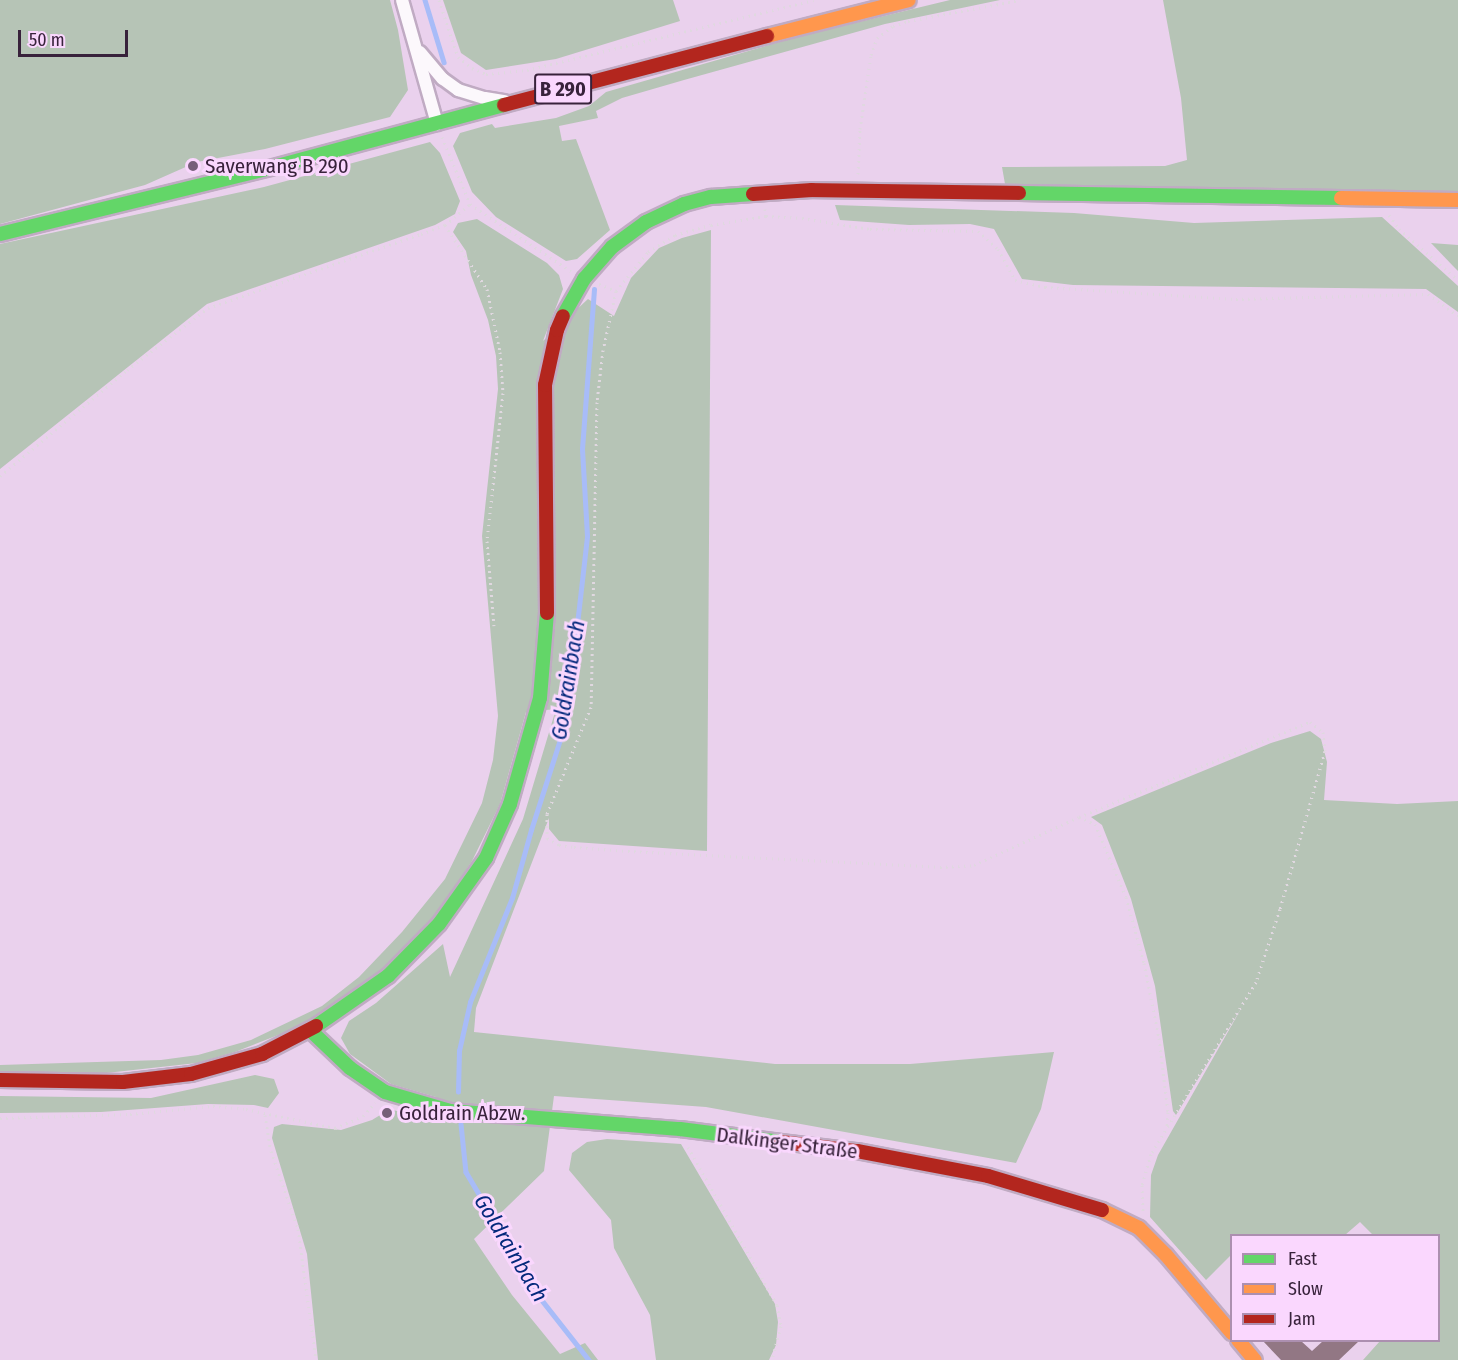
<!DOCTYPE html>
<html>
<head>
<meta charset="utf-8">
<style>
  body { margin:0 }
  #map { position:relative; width:1458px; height:1360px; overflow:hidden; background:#ead1ed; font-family:"Fira Sans Condensed",sans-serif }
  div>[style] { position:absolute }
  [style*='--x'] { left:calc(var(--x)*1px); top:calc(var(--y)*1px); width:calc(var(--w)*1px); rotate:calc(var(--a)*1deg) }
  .green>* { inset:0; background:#b6c4b6 }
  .stream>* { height:4.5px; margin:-2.25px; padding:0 2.25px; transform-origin:2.25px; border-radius:2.25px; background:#a8bcf8 }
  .building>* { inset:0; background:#927784 }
  .path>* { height:3px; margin-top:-1.5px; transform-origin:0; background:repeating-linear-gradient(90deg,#e0d8e0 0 1.5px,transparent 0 6px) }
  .roads { filter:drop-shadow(2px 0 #c0abc3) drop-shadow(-2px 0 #c0abc3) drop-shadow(0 2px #c0abc3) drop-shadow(0 -2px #c0abc3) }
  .street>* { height:12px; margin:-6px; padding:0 6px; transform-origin:6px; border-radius:6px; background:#fcf8fc }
  .fast>* { height:14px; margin:-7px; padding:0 7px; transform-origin:7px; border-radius:7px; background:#63d668 }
  .slow>* { height:14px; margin:-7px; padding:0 7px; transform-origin:7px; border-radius:7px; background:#ff974d }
  .jam>* { height:14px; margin:-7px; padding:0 7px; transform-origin:7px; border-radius:7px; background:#b3261e }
  .dots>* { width:16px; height:16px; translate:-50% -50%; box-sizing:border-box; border:3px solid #fad7fe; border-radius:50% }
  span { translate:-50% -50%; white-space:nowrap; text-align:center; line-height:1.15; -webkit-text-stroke:6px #fad7fe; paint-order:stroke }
  .shield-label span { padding:2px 4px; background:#fad7fe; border:2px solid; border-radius:4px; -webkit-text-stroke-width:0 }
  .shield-label { font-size:20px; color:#38223b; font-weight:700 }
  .poi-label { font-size:21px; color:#38223b }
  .left { translate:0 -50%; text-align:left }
  .street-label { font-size:21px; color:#38223b }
  .water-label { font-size:22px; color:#04297c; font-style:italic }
  .legend { position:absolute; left:1230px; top:1234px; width:210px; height:108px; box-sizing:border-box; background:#fad7fe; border:2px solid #ac8fb0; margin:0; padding:8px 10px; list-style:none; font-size:18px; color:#38223b }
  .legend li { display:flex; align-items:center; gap:12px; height:30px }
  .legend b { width:30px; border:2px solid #ac8fb0 }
  .scale { position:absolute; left:18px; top:30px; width:110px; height:27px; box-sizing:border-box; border:3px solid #38223b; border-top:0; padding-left:8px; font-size:18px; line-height:21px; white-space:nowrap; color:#38223b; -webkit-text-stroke:4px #fad7fe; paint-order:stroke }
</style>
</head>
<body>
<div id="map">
  <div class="green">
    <i style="clip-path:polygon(0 0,390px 0,398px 30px,408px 90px,390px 117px,265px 149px,197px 162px,145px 185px,0 224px)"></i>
    <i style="clip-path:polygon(443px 0,673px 0,680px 21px,556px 59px,486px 70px,461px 53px)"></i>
    <i style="clip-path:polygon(950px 0,1000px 0,885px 24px,684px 80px,622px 98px,596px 111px,598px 118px,559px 126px,562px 141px,576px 139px,610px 230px,577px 259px,566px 261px,496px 217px,472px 192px,453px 146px,460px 133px,492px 124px,495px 128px,556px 118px,589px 106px,606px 92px,797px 37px)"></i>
    <i style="clip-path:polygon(1163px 0,1458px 0,1458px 192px,1005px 184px,1002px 167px,1165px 166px,1187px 160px,1181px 98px)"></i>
    <i style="clip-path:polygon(430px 142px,440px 153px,460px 201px,455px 214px,435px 225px,207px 304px,0 469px,0 244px,264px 187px)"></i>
    <i style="clip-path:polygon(835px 205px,1074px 213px,1194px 223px,1382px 217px,1458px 286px,1458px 312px,1426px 289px,1073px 285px,1022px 279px,994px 229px,970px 224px,909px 225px,840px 220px)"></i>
    <i style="clip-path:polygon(477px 219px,547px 263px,559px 275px,563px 289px,543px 341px,588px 299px,614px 316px,631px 278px,659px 248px,682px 238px,711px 230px,707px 851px,559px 841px,549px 829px,549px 818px,476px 1008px,474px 1032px,775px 1064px,910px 1064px,1054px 1052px,1041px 1109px,1016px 1163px,706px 1107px,554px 1096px,544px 1171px,474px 1239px,512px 1295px,560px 1354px,585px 1343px,598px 1360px,318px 1360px,307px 1254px,272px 1138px,274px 1127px,282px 1124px,341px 1130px,372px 1120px,390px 1109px,425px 1119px,436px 1097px,391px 1084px,350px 1054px,341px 1038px,349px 1021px,376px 1003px,443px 944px,450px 977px,523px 819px,556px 709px,526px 712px,500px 804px,472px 861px,435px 917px,399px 954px,361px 987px,320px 1015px,291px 1030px,235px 1052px,197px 1063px,97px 1074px,0 1072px,0 1065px,161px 1060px,198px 1055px,251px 1040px,322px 1006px,359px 977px,402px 932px,445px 879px,482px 803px,493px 760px,498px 716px,482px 536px,498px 389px,496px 356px,488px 320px,471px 275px,466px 251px,453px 232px,458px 223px)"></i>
    <i style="clip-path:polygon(1431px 243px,1458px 245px,1458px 271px,1454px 267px)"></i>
    <i style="clip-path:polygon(1310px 731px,1321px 739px,1327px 762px,1324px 800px,1397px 804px,1458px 801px,1458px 1360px,1363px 1360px,1380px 1341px,1438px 1340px,1438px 1236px,1373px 1235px,1360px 1222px,1345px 1235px,1232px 1236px,1231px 1255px,1206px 1280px,1150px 1217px,1151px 1175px,1158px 1155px,1242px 1007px,1176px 1115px,1173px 1111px,1155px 986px,1131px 899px,1102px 825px,1091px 817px,1271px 743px)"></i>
    <i style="clip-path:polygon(255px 1075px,274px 1079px,279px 1093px,268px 1108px,254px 1105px,208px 1104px,101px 1112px,0 1113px,0 1096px,151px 1098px)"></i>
    <i style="clip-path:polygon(607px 1139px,681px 1144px,775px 1304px,778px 1322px,776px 1345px,769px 1360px,656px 1360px,650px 1315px,614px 1248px,611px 1220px,569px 1170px,572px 1153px,587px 1142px)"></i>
  </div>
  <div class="stream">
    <i style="--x:425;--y:0;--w:65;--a:73"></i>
    <i style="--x:458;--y:1092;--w:41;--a:-88.6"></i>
    <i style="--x:459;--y:1051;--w:50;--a:-77.3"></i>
    <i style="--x:470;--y:1002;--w:112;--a:-68"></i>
    <i style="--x:512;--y:898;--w:71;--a:-74.4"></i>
    <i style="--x:531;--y:830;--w:114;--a:-72.2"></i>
    <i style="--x:566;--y:721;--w:186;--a:-83.5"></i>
    <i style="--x:587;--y:536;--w:87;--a:-93.3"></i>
    <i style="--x:582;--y:449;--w:160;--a:-85.7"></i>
    <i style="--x:461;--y:1124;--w:48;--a:84.1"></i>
    <i style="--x:466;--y:1172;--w:147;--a:59.4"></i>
    <i style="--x:541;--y:1299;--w:78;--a:51.8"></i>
  </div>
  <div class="building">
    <i style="clip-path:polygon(1263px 1341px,1301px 1341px,1312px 1351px,1323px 1341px,1359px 1341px,1339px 1360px,1281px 1360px)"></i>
  </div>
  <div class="path">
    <i style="--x:439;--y:0;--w:60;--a:71.6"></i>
    <i style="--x:458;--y:57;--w:18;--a:38"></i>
    <i style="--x:472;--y:68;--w:15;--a:23"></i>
    <i style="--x:486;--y:74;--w:41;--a:-5.6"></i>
    <i style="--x:527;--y:70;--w:295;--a:-13.7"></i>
    <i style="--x:442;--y:137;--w:73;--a:67.3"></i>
    <i style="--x:470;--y:204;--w:121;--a:33.6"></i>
    <i style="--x:858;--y:174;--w:45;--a:-87.5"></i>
    <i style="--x:860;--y:129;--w:75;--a:-81.5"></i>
    <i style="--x:871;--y:55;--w:18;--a:-71"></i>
    <i style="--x:877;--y:38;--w:20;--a:-37"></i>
    <i style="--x:893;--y:26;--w:16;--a:-18"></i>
    <i style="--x:908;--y:21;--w:114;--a:-10.6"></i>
    <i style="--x:1389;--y:215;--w:17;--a:54"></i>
    <i style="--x:1399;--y:229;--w:78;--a:40.8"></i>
    <i style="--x:766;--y:216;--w:36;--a:3"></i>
    <i style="--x:802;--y:218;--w:69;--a:9.2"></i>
    <i style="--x:870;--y:229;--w:108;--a:1.1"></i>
    <i style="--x:978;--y:231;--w:27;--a:42"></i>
    <i style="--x:998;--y:249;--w:35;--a:61"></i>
    <i style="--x:1015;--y:280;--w:31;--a:13"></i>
    <i style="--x:1045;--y:287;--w:191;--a:3.6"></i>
    <i style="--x:1236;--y:299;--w:192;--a:-1.5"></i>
    <i style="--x:1428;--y:294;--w:37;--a:36"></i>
    <i style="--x:445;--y:225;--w:77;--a:56.7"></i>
    <i style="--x:487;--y:289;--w:64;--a:78.3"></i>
    <i style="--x:500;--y:352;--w:41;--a:85.8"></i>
    <i style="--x:503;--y:393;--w:149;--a:96.2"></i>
    <i style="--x:487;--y:541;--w:85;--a:85.3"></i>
    <i style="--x:599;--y:284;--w:18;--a:22"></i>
    <i style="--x:616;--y:291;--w:50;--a:-50.6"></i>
    <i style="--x:648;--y:252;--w:32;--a:-32"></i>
    <i style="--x:675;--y:235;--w:37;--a:-16"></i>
    <i style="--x:711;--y:225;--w:56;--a:-9.3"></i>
    <i style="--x:766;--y:216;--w:7;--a:-98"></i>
    <i style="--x:616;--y:291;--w:60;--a:102.4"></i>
    <i style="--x:603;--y:350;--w:52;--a:96.6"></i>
    <i style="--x:597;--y:402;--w:305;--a:91.1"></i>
    <i style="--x:591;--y:707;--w:116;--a:112.4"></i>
    <i style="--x:547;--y:814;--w:24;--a:90"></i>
    <i style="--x:547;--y:838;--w:14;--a:30"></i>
    <i style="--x:559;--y:845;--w:15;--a:8"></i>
    <i style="--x:574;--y:847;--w:54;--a:4.2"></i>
    <i style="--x:628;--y:851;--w:312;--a:2.9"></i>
    <i style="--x:940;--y:867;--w:34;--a:-3"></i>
    <i style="--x:974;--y:865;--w:115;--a:-24.6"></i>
    <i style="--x:1079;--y:817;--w:250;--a:-22.4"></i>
    <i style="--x:1310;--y:722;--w:16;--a:38"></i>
    <i style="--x:1323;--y:732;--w:19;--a:84"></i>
    <i style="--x:1325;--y:751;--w:164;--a:105.9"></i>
    <i style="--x:1280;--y:909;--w:77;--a:108.2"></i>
    <i style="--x:1256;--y:982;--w:202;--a:121.4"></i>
    <i style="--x:1151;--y:1154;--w:32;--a:106"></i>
    <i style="--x:1142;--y:1185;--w:28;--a:88"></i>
    <i style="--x:0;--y:476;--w:165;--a:-39.8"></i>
    <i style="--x:127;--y:370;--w:102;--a:-37.4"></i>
    <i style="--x:208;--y:308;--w:225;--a:-19.2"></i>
    <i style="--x:421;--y:234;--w:26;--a:-21"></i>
    <i style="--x:445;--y:225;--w:33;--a:-40"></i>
    <i style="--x:1079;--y:817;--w:17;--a:24"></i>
    <i style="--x:1095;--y:824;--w:79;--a:67"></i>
    <i style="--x:1126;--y:897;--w:68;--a:74.7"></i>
    <i style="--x:1144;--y:963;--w:76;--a:78.7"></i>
    <i style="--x:1159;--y:1038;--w:75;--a:83.1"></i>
    <i style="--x:1168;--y:1112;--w:14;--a:94"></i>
    <i style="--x:265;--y:1115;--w:36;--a:81"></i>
    <i style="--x:271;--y:1151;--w:83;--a:70.9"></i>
    <i style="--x:298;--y:1229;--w:132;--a:82.2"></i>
    <i style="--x:0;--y:1118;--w:130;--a:-1.8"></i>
    <i style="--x:130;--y:1114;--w:83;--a:-5.5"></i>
    <i style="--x:213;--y:1106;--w:33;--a:5"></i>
    <i style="--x:246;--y:1109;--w:91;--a:12.1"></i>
    <i style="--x:335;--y:1128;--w:30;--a:-23"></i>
    <i style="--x:363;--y:1116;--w:18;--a:-47"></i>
    <i style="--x:688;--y:1147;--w:181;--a:60.6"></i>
    <i style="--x:777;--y:1305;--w:21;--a:79"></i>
    <i style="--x:781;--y:1326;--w:35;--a:105"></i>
  </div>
  <div class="roads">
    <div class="street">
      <i style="--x:402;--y:0;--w:129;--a:74.2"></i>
      <i style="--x:420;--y:52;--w:35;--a:50"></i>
      <i style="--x:443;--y:79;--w:19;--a:36"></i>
      <i style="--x:458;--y:90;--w:28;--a:17"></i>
      <i style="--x:485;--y:98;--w:20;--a:9"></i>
    </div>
    <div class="fast">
      <i style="--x:1019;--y:193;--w:322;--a:0.9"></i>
      <i style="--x:0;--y:234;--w:278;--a:-13.7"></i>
      <i style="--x:270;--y:168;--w:242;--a:-15.1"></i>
      <i style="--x:563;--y:316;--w:43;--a:-60.4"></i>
      <i style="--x:584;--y:279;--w:43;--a:-48.8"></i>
      <i style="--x:612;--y:247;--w:42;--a:-36.3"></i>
      <i style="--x:646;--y:222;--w:42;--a:-25.3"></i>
      <i style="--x:684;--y:204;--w:28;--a:-15"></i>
      <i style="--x:711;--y:197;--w:42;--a:-4.1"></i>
      <i style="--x:316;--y:1026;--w:88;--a:-34.8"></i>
      <i style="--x:388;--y:976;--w:73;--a:-45.6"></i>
      <i style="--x:439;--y:924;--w:81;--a:-54.5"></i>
      <i style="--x:486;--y:858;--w:59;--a:-66"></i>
      <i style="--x:510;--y:804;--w:110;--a:-74.2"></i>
      <i style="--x:540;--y:698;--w:85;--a:-85.3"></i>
      <i style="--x:310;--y:1030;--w:55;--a:43.5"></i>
      <i style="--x:350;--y:1068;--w:42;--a:34.4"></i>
      <i style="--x:385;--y:1092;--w:68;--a:16.3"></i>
      <i style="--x:450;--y:1111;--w:231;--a:4.5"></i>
      <i style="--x:680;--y:1129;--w:102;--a:7.3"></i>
    </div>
    <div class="slow">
      <i style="--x:767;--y:36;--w:146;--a:-14.2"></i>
      <i style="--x:1341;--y:198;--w:117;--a:1"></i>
      <i style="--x:1102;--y:1210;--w:41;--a:25.9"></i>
      <i style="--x:1139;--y:1228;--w:38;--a:45"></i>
      <i style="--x:1166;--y:1255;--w:102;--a:49.8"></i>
      <i style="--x:1238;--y:1340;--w:26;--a:50"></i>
    </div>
    <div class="jam">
      <i style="--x:504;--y:105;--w:272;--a:-14.7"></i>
      <i style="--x:753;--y:194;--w:59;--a:-3.9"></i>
      <i style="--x:812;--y:190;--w:207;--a:0.8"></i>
      <i style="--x:547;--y:613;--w:228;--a:-90.5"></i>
      <i style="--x:545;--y:385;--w:56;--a:-77.7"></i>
      <i style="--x:557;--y:330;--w:15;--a:-67"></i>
      <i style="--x:0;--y:1080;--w:123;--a:0.9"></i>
      <i style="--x:123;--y:1082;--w:68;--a:-6.7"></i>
      <i style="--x:191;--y:1074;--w:74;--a:-15.7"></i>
      <i style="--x:262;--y:1054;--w:61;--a:-27.4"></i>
      <i style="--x:781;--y:1142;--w:77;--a:6.8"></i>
      <i style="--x:857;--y:1151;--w:133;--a:10.8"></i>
      <i style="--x:988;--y:1176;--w:119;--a:16.6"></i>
    </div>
  </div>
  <div class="dots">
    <i style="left:193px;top:166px;background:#765f79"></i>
    <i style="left:387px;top:1113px;background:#765f79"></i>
  </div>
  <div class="shield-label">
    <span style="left:563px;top:89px">B 290</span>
  </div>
  <div class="poi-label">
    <span class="left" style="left:205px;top:166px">Saverwang B 290</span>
    <span class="left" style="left:399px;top:1113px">Goldrain Abzw.</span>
  </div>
  <div class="street-label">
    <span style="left:787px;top:1143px;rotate:7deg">Dalkinger Straße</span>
  </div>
  <div class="water-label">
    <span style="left:568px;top:680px;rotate:-81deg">Goldrainbach</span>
    <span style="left:511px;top:1248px;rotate:59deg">Goldrainbach</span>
  </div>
  <ul class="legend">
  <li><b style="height:8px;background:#63d668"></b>Fast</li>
  <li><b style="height:8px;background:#ff974d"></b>Slow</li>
  <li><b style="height:8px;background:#b3261e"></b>Jam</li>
  </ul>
  <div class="scale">50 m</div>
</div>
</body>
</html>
